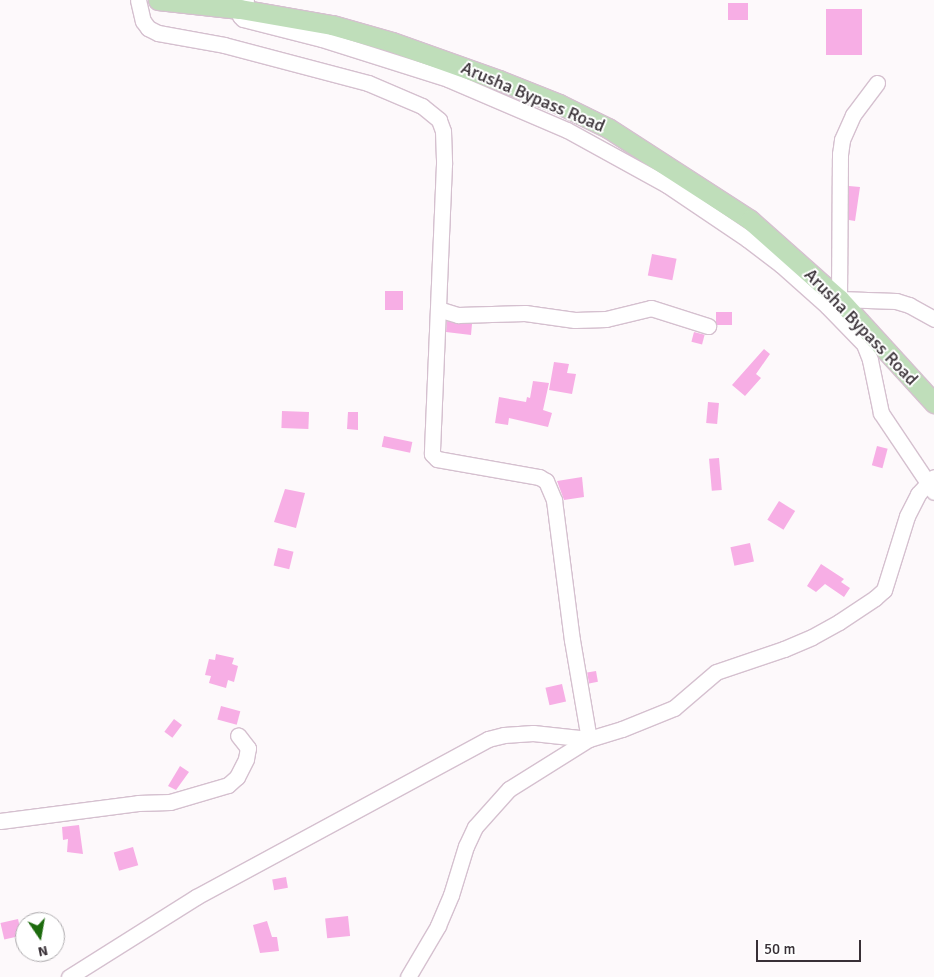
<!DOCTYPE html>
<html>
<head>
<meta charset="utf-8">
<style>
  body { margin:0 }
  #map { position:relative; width:934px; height:977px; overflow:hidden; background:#fdf9fb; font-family:Signika,sans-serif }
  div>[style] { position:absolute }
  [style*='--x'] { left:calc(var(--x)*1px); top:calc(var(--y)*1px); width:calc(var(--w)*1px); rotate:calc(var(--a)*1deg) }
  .building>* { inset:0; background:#f7aee5; transform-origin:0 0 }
  .roads { filter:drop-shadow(1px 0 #d5c0cf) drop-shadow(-1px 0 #d5c0cf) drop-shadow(0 1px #d5c0cf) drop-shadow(0 -1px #d5c0cf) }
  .minor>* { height:15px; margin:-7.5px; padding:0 7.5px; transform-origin:7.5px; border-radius:7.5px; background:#fff }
  .major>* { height:19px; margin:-9.5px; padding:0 9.5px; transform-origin:9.5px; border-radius:9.5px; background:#bfdeba }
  span { translate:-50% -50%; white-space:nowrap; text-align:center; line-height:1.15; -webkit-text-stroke:4px #fff; paint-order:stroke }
  .street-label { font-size:18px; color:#383036 }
  .north { position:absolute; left:15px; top:912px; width:50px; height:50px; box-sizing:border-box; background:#fff; border:1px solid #afacaf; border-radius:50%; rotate:168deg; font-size:14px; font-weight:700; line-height:20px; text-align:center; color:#383036 }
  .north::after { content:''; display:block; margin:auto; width:18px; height:22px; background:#1d6b0e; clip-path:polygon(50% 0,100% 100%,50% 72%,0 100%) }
  .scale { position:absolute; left:756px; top:940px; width:105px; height:22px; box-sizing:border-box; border:2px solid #383036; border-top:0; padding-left:6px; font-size:15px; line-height:18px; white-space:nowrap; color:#383036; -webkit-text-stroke:4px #fff; paint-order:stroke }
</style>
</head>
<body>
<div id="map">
  <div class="building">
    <i style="left:728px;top:3px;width:20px;height:17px"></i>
    <i style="left:826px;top:9px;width:36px;height:46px"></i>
    <i style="clip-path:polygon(849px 186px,860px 187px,855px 221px,849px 220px)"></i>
    <i style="left:652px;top:254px;width:25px;height:22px;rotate:11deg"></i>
    <i style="left:385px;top:291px;width:18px;height:19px"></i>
    <i style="left:716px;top:312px;width:16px;height:13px"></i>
    <i style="clip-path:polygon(447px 321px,458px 324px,472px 324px,471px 335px,446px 332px)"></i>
    <i style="left:694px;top:332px;width:11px;height:10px;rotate:15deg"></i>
    <i style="clip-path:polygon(764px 349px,770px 354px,756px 374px,761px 378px,745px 396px,732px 385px)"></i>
    <i style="clip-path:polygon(554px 362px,569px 364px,567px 373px,576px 374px,572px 394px,549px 390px)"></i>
    <i style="clip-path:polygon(533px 381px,549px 383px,543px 410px,552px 413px,548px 427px,509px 418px,508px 425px,495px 423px,499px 397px,526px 402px,527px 397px,530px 398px)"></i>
    <i style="left:708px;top:402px;width:11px;height:21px;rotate:5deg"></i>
    <i style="left:282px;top:411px;width:27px;height:17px;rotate:2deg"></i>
    <i style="clip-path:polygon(348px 412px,358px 412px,358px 430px,347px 429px)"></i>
    <i style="left:384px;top:436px;width:29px;height:11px;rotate:12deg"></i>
    <i style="left:877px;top:446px;width:11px;height:20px;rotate:15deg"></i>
    <i style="left:719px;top:458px;width:32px;height:10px;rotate:85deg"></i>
    <i style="clip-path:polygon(582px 477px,584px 497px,564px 500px,557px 481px)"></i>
    <i style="clip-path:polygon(285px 489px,305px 493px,296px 528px,274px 522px)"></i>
    <i style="left:779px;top:501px;width:19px;height:22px;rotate:32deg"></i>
    <i style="left:750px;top:543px;width:19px;height:20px;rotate:78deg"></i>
    <i style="left:278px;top:548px;width:16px;height:18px;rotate:14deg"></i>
    <i style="clip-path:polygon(821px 564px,844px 579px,841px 582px,850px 588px,844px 597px,825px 584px,816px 592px,807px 586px)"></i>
    <i style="clip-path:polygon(216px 654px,234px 658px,232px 664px,238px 666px,234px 682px,228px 680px,226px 688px,209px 683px,211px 676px,205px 675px,209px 659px,215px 660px)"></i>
    <i style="left:596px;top:671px;width:11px;height:9px;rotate:80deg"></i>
    <i style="left:562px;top:684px;width:18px;height:17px;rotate:77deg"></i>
    <i style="left:221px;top:706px;width:20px;height:14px;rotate:15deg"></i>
    <i style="left:174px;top:719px;width:10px;height:16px;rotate:37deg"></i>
    <i style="clip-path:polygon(180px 766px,189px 772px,176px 790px,168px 786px)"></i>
    <i style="clip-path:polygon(79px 825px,83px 854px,67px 852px,68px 839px,63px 840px,62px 827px)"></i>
    <i style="left:133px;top:847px;width:19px;height:20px;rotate:74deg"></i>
    <i style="left:286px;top:877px;width:11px;height:14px;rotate:80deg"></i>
    <i style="left:348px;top:916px;width:20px;height:23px;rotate:84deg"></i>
    <i style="left:18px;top:919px;width:17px;height:18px;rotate:77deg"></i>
    <i style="clip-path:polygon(267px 921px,272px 937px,277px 937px,279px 951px,260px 953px,253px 925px)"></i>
  </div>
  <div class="roads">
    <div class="minor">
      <i style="--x:138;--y:0;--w:22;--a:77"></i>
      <i style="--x:143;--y:21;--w:9;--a:54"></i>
      <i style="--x:148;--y:28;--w:11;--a:27"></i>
      <i style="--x:158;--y:33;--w:67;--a:10.3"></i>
      <i style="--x:224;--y:45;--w:149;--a:14.8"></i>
      <i style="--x:368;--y:83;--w:59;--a:23.1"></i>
      <i style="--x:422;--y:106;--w:22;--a:39"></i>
      <i style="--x:439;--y:120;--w:12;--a:70"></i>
      <i style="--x:443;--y:131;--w:33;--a:88"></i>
      <i style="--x:444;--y:164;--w:290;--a:92.4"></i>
      <i style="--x:432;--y:454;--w:7;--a:45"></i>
      <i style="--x:437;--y:459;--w:104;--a:10"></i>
      <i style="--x:539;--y:477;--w:8;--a:30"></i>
      <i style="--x:546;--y:481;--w:21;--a:67"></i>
      <i style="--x:554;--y:500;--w:141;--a:82.7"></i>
      <i style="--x:572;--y:640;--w:100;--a:80.3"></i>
      <i style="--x:589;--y:739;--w:94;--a:148"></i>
      <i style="--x:509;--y:789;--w:51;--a:131.8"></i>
      <i style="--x:475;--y:827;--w:21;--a:115"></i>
      <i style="--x:466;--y:846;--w:51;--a:107"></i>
      <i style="--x:451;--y:895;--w:34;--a:113"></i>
      <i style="--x:438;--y:926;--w:59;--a:120.5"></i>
      <i style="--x:246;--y:0;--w:11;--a:124"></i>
      <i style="--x:240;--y:9;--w:7;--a:90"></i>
      <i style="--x:240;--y:16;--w:4;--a:45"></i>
      <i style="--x:243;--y:19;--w:81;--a:14.2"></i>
      <i style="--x:322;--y:39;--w:132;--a:17.6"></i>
      <i style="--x:448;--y:79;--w:129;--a:23.2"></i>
      <i style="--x:567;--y:130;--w:114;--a:28.8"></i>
      <i style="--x:667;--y:185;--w:97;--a:34"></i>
      <i style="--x:747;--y:239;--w:43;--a:37.4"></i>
      <i style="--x:781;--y:265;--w:62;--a:41.7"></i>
      <i style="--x:827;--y:306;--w:53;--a:45.8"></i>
      <i style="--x:864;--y:344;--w:17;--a:69"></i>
      <i style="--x:870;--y:360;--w:54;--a:78.3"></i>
      <i style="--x:881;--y:413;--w:95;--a:56.1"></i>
      <i style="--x:877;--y:83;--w:40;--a:127"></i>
      <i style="--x:853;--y:115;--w:27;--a:114"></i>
      <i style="--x:842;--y:140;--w:14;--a:98"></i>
      <i style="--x:840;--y:154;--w:145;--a:90.4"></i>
      <i style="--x:839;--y:299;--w:57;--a:2"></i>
      <i style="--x:896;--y:301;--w:14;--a:17"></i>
      <i style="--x:909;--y:305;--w:29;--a:29"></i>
      <i style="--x:438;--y:309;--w:21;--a:17"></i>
      <i style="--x:458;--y:315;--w:67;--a:-1.7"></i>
      <i style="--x:525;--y:313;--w:50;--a:8"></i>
      <i style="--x:575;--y:320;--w:31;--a:-2"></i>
      <i style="--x:606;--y:319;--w:46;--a:-13.7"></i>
      <i style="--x:651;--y:308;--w:60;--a:17.5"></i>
      <i style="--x:0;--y:821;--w:139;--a:-7.4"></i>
      <i style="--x:138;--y:803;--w:32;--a:-2"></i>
      <i style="--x:170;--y:802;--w:60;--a:-16.3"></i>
      <i style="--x:228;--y:785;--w:12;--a:-42"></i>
      <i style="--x:237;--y:777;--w:20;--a:-63"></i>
      <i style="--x:246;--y:759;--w:11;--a:-80"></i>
      <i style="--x:248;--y:748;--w:16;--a:-128"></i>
      <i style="--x:69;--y:977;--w:150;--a:-32.2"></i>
      <i style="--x:196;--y:897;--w:332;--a:-28.4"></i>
      <i style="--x:488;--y:739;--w:16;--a:-14"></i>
      <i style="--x:504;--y:735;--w:29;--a:-4"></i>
      <i style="--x:533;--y:733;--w:56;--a:6.1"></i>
      <i style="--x:589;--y:739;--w:34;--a:-17"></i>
      <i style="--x:622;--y:729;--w:56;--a:-22"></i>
      <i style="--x:674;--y:708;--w:55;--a:-40.6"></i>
      <i style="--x:716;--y:672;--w:72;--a:-18.7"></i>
      <i style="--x:784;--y:649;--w:30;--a:-23"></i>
      <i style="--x:812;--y:637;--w:31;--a:-29"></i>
      <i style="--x:839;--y:622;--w:43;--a:-33.7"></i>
      <i style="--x:875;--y:598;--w:12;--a:-42"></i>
      <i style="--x:884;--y:590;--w:77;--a:-72.7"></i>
      <i style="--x:907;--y:516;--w:25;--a:-63"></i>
      <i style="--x:918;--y:494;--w:23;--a:-47"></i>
    </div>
    <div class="major">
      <i style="--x:158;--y:0;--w:82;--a:6.3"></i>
      <i style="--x:240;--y:9;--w:93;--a:9.9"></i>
      <i style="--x:332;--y:25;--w:62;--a:15.8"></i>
      <i style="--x:392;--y:42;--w:114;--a:19.6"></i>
      <i style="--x:499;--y:80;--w:65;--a:21.8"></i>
      <i style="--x:559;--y:104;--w:55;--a:26.1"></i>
      <i style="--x:608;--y:128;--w:169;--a:32.9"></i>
      <i style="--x:750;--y:220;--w:119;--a:41.6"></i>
      <i style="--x:839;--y:299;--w:141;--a:47.6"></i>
    </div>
  </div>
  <div class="street-label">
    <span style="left:533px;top:97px;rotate:23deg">Arusha Bypass Road</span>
    <span style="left:861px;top:327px;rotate:46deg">Arusha Bypass Road</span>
  </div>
  <div class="north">N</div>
  <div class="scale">50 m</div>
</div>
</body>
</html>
